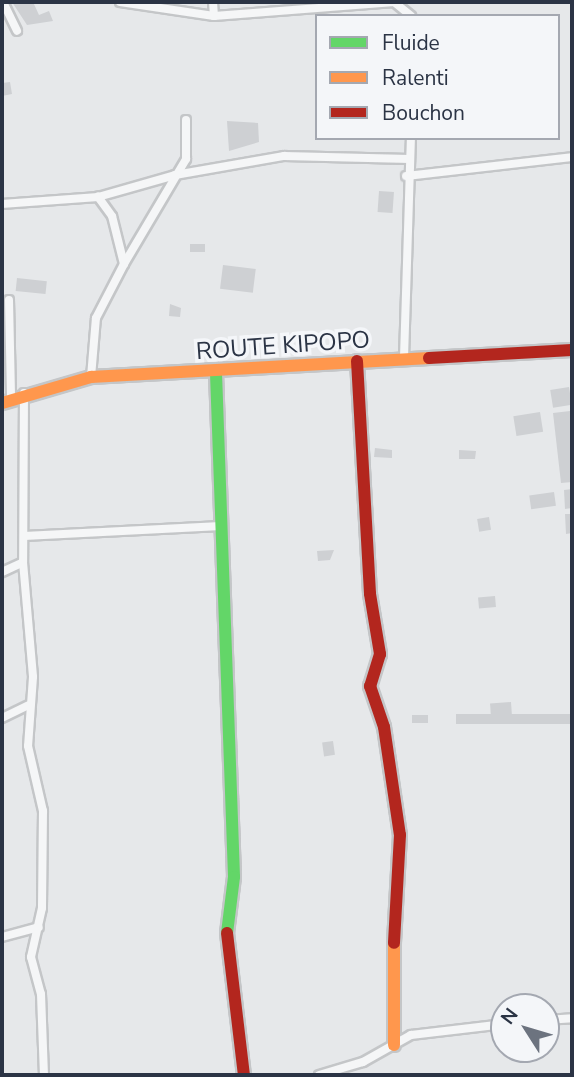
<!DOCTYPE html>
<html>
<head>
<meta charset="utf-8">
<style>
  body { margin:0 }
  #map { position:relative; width:574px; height:1077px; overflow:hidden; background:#e6e8ea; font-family:"Nunito Sans",sans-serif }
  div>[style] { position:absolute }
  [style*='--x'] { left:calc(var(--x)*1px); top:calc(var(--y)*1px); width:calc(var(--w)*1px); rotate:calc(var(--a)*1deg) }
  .building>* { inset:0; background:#ced0d3; transform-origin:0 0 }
  .roads { filter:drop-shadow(2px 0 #c4c6c8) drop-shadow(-2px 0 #c4c6c8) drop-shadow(0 2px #c4c6c8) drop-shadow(0 -2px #c4c6c8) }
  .street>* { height:8px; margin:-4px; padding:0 4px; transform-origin:4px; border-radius:4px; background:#f5f6f7 }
  .fast>* { height:12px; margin:-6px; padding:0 6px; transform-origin:6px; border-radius:6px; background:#63d668 }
  .slow>* { height:12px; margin:-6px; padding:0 6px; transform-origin:6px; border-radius:6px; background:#ff974d }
  .jam>* { height:12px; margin:-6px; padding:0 6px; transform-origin:6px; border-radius:6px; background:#b3261e }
  span { translate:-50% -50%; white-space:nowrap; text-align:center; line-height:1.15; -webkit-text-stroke:7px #f4f6f9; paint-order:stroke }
  .street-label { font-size:24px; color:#2b3445 }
  .frame { position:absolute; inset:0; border:4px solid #2b3445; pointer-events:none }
  .legend { position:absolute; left:315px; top:14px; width:245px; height:126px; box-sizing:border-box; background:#f4f6f9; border:2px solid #a4a8b1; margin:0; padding:9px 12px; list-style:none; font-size:21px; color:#2b3445 }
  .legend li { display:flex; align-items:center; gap:14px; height:35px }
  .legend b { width:35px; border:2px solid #a4a8b1 }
  .north { position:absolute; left:490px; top:993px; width:70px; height:70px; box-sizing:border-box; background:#f4f6f9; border:2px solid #a4a8b1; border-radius:50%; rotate:307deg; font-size:19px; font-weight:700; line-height:28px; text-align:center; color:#2b3445 }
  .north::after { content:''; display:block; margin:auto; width:24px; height:32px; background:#6c737f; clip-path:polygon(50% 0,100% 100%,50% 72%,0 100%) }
</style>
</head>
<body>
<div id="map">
  <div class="building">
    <i style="clip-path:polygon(12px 2px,33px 2px,39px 15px,49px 11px,53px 21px,27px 25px)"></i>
    <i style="clip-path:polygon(10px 82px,12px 94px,2px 96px,2px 83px)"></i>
    <i style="clip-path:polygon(227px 121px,258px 123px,259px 142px,229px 151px)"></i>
    <i style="left:379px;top:191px;width:15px;height:21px;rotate:4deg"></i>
    <i style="left:190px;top:244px;width:15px;height:8px"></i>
    <i style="left:223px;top:265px;width:33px;height:24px;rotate:7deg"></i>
    <i style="left:17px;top:278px;width:30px;height:13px;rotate:6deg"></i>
    <i style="clip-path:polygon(170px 304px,181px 308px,180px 317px,169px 316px)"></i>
    <i style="left:569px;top:387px;width:18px;height:19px;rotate:81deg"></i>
    <i style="clip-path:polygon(570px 411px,572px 482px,561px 483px,553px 413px)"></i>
    <i style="left:540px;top:412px;width:20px;height:27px;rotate:81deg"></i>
    <i style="clip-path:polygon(375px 448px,392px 450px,392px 458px,374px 457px)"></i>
    <i style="clip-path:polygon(459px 450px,476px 451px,475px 459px,459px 459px)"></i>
    <i style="clip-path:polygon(572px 489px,572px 508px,565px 509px,564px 490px)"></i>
    <i style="left:554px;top:492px;width:14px;height:25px;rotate:82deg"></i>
    <i style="clip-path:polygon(565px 514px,572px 514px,572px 533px,566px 534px)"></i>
    <i style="left:489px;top:517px;width:13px;height:12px;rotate:81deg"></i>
    <i style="clip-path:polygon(334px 550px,330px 560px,318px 561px,317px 551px)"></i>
    <i style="left:495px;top:596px;width:11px;height:17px;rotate:85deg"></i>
    <i style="left:511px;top:702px;width:13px;height:21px;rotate:86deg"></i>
    <i style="left:572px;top:714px;width:10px;height:116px;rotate:90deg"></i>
    <i style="left:428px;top:715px;width:8px;height:16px;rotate:90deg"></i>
    <i style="left:333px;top:741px;width:14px;height:11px;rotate:82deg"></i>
  </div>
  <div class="roads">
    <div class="street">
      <i style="--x:3;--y:2;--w:32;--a:64"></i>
      <i style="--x:120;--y:2;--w:95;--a:8.5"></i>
      <i style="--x:214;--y:16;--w:181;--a:-4.4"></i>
      <i style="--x:394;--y:2;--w:22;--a:39"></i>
      <i style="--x:213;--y:2;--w:14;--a:86"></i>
      <i style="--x:406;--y:176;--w:167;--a:-6.5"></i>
      <i style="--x:2;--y:204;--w:96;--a:-4.2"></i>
      <i style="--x:124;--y:264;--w:122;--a:-59.4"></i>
      <i style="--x:186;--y:159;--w:39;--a:-90"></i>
      <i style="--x:9;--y:300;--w:97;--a:88.8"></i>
      <i style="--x:404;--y:358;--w:220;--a:-88.2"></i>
      <i style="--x:91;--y:377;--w:59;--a:-85.2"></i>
      <i style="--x:96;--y:318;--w:61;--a:-62.6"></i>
      <i style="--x:124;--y:264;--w:49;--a:-104"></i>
      <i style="--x:112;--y:216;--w:24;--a:-126"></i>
      <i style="--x:98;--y:197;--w:80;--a:-15.9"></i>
      <i style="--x:175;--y:175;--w:111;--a:-9.9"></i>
      <i style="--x:284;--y:156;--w:126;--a:1.4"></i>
      <i style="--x:24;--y:393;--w:169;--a:90.3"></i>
      <i style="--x:23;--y:562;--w:115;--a:85"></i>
      <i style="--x:33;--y:677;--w:69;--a:94.1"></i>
      <i style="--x:28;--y:746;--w:67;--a:77"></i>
      <i style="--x:43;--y:811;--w:97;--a:90.6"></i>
      <i style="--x:42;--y:908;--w:50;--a:102.7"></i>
      <i style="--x:31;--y:957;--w:38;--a:75"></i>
      <i style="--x:41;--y:994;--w:81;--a:87.9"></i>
      <i style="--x:24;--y:536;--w:197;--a:-2.9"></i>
      <i style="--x:2;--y:572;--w:23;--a:-25"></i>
      <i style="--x:2;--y:718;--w:28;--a:-26"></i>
      <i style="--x:2;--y:937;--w:38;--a:-15"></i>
      <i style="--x:546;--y:1020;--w:26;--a:-4"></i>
      <i style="--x:319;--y:1075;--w:46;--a:-16.5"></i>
      <i style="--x:363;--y:1062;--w:55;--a:-29.4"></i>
      <i style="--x:411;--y:1035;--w:94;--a:-6.7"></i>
    </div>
    <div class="fast">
      <i style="--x:216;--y:373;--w:504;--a:87.95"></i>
      <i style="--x:234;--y:877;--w:56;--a:97.1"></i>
    </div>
    <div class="slow">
      <i style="--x:2;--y:403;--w:93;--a:-16.3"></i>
      <i style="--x:91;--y:377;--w:339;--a:-3.2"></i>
      <i style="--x:394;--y:943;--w:102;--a:90"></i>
    </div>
    <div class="jam">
      <i style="--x:429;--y:358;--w:143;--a:-3.2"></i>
      <i style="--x:357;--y:361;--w:233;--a:86.8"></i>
      <i style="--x:370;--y:594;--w:61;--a:80.5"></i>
      <i style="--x:380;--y:654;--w:34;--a:107"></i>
      <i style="--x:370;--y:686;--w:43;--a:71.1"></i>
      <i style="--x:384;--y:727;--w:109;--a:81.6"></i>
      <i style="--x:400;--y:835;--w:108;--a:93.2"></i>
      <i style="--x:227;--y:933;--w:143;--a:83.2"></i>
    </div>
  </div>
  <div class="street-label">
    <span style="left:283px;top:346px;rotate:-4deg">ROUTE KIPOPO</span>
  </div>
  <div class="frame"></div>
  <ul class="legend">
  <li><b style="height:9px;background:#63d668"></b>Fluide</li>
  <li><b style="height:9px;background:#ff974d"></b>Ralenti</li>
  <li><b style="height:9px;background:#b3261e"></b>Bouchon</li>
  </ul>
  <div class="north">N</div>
</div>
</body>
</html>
